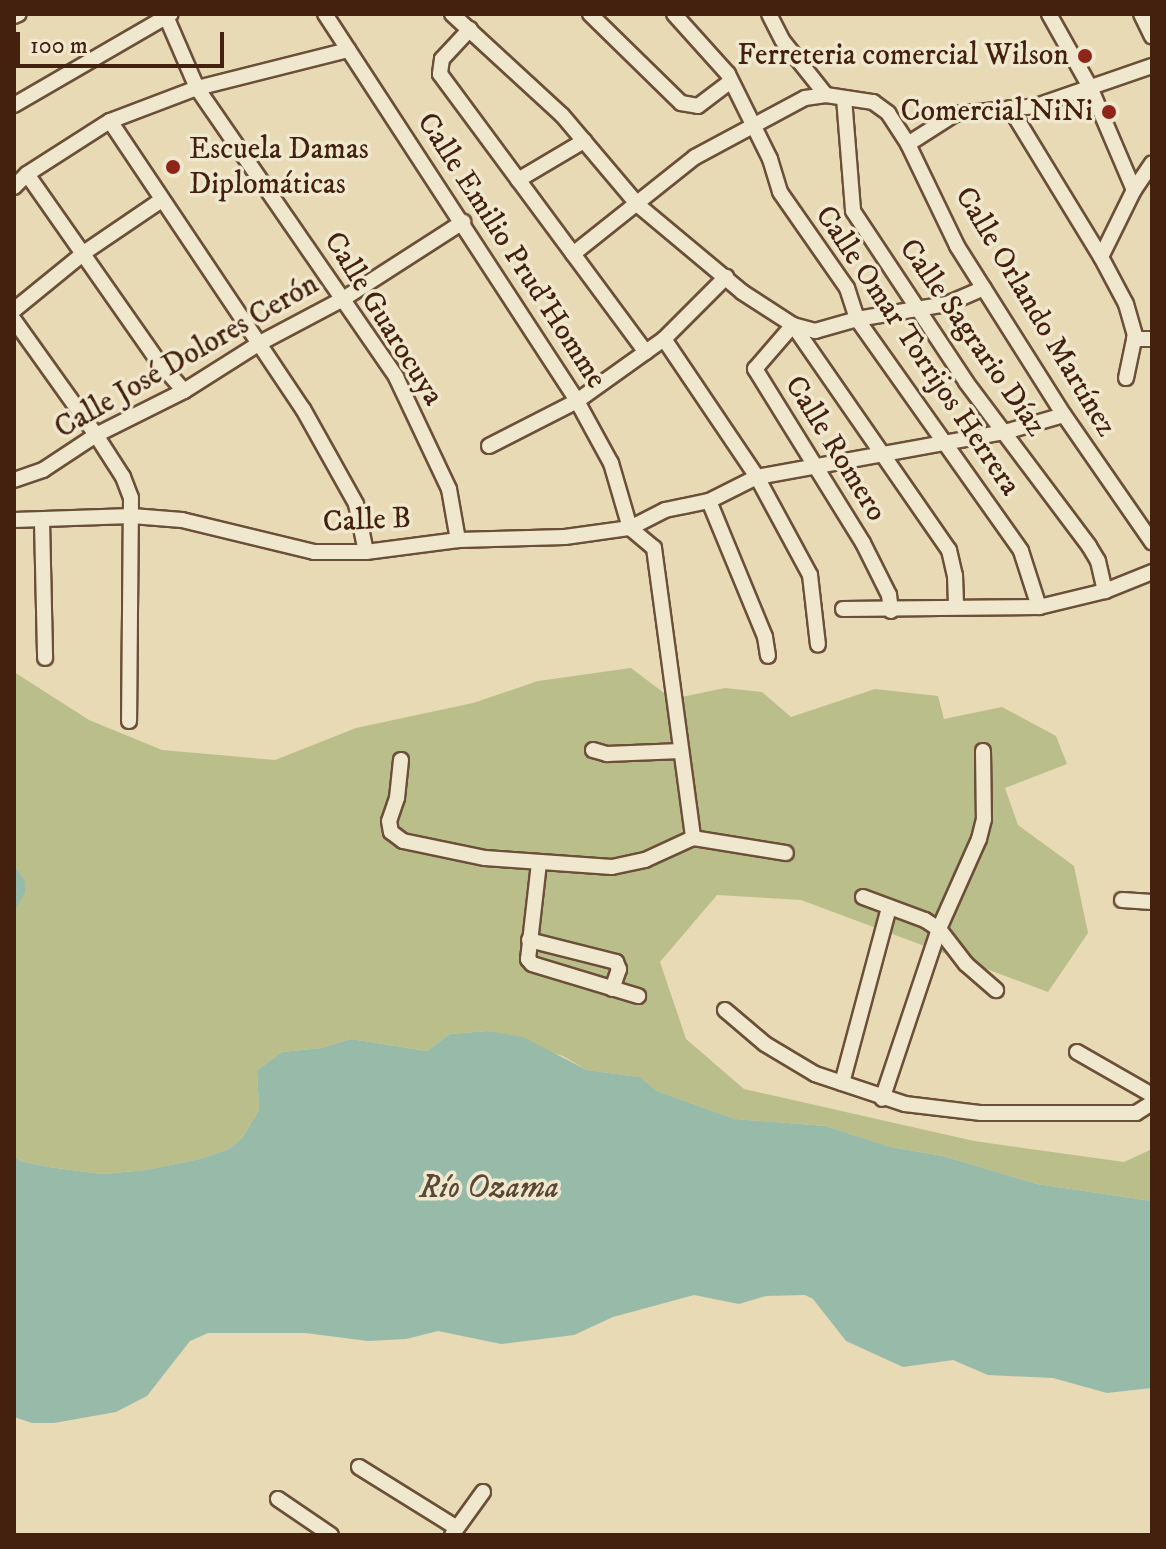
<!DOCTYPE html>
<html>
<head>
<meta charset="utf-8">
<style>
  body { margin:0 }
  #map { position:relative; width:1166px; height:1549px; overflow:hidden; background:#e8dab5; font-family:"IM FELL DW Pica",serif }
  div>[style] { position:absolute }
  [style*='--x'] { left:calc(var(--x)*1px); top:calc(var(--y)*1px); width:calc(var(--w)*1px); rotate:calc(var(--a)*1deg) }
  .green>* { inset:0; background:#b9be8b }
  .water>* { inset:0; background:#98bba9 }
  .roads { filter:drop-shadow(2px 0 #6c4f38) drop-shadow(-2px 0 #6c4f38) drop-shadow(0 2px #6c4f38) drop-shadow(0 -2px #6c4f38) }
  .minor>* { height:14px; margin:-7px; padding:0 7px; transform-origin:7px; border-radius:7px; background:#f0e7cf }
  .dots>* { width:22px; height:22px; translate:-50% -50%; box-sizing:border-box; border:4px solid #f0e7cf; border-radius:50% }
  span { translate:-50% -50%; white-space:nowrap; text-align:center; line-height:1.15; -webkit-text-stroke:7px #f0e7cf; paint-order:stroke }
  .poi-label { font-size:30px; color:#43210e }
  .right { translate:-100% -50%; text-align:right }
  .left { translate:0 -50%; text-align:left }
  .street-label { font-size:30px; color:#43210e }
  .water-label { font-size:32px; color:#584835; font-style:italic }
  .frame { position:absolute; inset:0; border:16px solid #43210e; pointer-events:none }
  .scale { position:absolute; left:16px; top:32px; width:208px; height:36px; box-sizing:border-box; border:4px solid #43210e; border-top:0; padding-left:10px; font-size:24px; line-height:28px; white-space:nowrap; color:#43210e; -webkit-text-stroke:6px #f0e7cf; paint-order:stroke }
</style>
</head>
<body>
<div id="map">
  <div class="green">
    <i style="clip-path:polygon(631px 668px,672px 699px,725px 688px,762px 692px,791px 717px,875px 689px,938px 696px,944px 719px,1002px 707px,1056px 736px,1067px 764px,1005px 788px,1018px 825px,1074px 866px,1088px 933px,1048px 992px,801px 900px,717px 895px,660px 962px,686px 1039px,744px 1089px,974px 1141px,1124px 1162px,1152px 1149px,1152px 1201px,1037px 1184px,943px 1156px,891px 1147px,826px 1126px,735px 1119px,657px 1091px,638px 1077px,587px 1070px,563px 1056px,487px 1031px,450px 1034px,427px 1051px,351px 1039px,321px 1048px,282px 1052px,257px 1070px,259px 1110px,242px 1138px,229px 1149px,200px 1159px,146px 1170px,102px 1174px,49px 1167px,20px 1161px,14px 1155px,14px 912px,25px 881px,14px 864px,14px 672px,89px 720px,162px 750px,275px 760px,356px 728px,473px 703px,538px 681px)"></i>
  </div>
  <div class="water">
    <i style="clip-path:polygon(14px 864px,25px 881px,25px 892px,14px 912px)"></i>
    <i style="clip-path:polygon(487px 1031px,523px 1037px,587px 1070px,639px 1077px,657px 1091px,735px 1119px,826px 1126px,891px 1147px,943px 1156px,1037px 1184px,1152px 1201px,1152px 1388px,1107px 1393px,1053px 1378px,988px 1375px,953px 1360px,903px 1367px,846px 1341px,813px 1299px,805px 1295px,766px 1296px,739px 1304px,694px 1295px,613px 1317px,574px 1335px,501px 1344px,438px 1331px,406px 1339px,368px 1341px,305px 1333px,208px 1333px,190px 1341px,147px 1396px,116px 1412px,54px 1423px,32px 1423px,14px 1417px,14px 1155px,20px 1161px,49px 1167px,102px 1174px,146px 1170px,200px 1159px,229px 1149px,242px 1138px,259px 1110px,257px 1070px,282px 1052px,321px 1048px,351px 1039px,427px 1051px,450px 1034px)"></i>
  </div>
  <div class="roads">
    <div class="minor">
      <i style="--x:165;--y:14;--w:81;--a:66.6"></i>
      <i style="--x:197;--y:88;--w:351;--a:55.4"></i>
      <i style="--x:396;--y:377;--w:124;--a:64.7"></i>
      <i style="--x:449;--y:489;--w:52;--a:80"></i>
      <i style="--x:325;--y:14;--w:462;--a:56.9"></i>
      <i style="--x:577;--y:401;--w:71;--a:61.3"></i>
      <i style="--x:611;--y:463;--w:68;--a:73.7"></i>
      <i style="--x:452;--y:14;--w:149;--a:42.6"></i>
      <i style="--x:562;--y:115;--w:118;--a:49.8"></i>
      <i style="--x:638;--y:205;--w:136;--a:39.9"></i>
      <i style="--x:742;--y:292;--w:61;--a:32.9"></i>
      <i style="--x:793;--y:325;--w:274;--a:55.3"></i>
      <i style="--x:949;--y:550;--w:26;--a:77"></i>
      <i style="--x:955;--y:575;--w:32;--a:88"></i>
      <i style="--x:590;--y:14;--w:127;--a:44.4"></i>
      <i style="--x:681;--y:103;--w:17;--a:10"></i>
      <i style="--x:698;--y:106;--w:41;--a:-37.1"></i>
      <i style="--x:674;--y:14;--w:81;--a:48"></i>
      <i style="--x:728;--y:74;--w:95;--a:63.7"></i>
      <i style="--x:770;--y:159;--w:34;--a:73"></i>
      <i style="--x:780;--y:192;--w:117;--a:55.1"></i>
      <i style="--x:847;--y:288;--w:33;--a:72"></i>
      <i style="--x:857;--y:319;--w:284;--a:54.7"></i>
      <i style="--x:1021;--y:551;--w:59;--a:72.2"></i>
      <i style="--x:769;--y:14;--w:30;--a:63"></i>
      <i style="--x:783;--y:41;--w:69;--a:51.5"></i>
      <i style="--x:1049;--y:14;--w:84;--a:60.7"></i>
      <i style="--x:1090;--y:87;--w:112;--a:66.9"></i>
      <i style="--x:1141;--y:14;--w:25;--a:64"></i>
      <i style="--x:14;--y:16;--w:5;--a:-22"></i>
      <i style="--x:470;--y:29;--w:41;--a:133"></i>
      <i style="--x:442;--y:59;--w:15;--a:98"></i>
      <i style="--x:440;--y:74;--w:346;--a:53.5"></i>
      <i style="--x:844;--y:98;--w:113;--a:85.4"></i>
      <i style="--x:853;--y:211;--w:205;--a:56.5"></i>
      <i style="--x:966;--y:382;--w:205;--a:53.1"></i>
      <i style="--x:1089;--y:546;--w:17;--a:59"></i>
      <i style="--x:1098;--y:561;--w:31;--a:77"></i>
      <i style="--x:14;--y:105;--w:181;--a:-30.1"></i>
      <i style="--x:1010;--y:108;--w:175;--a:58.6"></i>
      <i style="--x:1101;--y:257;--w:53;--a:62"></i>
      <i style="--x:1126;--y:304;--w:32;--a:74"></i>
      <i style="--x:1135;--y:335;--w:44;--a:101.8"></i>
      <i style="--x:110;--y:121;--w:347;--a:56.2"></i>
      <i style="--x:303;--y:409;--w:109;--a:60.8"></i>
      <i style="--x:356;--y:504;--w:49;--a:78.2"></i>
      <i style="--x:908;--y:144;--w:113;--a:64.3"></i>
      <i style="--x:957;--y:246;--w:200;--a:57.7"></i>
      <i style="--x:1064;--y:415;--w:155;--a:55.3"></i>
      <i style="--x:27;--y:174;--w:227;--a:55"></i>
      <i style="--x:157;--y:360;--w:41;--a:48.9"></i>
      <i style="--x:518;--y:180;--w:77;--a:-30.6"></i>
      <i style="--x:14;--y:187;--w:18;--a:-45"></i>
      <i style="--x:27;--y:174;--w:98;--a:-32.6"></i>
      <i style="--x:110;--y:121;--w:93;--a:-20.8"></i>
      <i style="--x:197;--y:88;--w:156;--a:-14.1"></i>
      <i style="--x:573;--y:254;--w:156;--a:-38.5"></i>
      <i style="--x:695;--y:157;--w:125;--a:-28.2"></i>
      <i style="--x:805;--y:98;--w:21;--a:-8"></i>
      <i style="--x:826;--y:95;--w:48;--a:8.5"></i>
      <i style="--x:873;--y:102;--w:19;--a:36"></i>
      <i style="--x:888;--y:113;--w:37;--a:57"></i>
      <i style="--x:908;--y:144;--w:56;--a:-32.6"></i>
      <i style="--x:955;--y:114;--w:81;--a:-5.6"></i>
      <i style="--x:1036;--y:106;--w:123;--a:-19"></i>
      <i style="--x:1101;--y:257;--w:75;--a:-63.8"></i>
      <i style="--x:1134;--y:190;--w:32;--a:-56"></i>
      <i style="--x:14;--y:310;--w:92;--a:-39.2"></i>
      <i style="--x:85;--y:252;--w:91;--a:-34.2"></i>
      <i style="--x:14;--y:320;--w:141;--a:54.5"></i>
      <i style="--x:96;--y:435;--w:50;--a:57.3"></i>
      <i style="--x:123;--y:477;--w:22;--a:69"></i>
      <i style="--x:131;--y:498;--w:223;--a:90.5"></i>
      <i style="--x:664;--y:339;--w:166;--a:56"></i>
      <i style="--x:757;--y:477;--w:111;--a:61.6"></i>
      <i style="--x:810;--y:575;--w:70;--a:83.5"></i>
      <i style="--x:1134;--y:339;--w:18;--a:0"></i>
      <i style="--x:489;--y:446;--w:99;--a:-27.1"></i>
      <i style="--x:577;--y:401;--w:107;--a:-35.5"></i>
      <i style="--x:664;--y:339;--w:88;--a:-45"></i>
      <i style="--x:14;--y:480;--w:31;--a:-19"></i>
      <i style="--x:43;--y:470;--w:64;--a:-33.4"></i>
      <i style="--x:96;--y:435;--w:98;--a:-26.6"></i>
      <i style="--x:184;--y:391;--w:90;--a:-32.3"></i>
      <i style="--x:260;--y:343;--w:94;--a:-27.9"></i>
      <i style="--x:343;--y:299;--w:143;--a:-32.7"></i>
      <i style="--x:709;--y:501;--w:147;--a:67.6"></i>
      <i style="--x:765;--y:637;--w:19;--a:81"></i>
      <i style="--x:14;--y:520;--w:118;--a:-1.9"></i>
      <i style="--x:132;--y:516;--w:50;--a:4.6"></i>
      <i style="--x:182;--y:520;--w:136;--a:13.6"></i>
      <i style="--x:314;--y:552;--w:52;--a:0"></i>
      <i style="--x:366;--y:552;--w:93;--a:-7.4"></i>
      <i style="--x:458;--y:540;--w:107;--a:-1.6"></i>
      <i style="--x:565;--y:537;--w:66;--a:-7.9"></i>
      <i style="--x:630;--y:528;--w:39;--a:-27"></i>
      <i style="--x:665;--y:510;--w:45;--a:-11.6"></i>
      <i style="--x:709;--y:501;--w:54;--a:-26.6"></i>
      <i style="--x:757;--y:477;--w:252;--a:-10.3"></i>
      <i style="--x:1005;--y:432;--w:61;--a:-16.1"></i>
      <i style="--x:42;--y:521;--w:137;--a:88.7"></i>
      <i style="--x:630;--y:528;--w:31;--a:40"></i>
      <i style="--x:654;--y:548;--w:293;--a:82.3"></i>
      <i style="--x:693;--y:838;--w:94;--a:9.2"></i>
      <i style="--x:843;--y:609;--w:196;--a:-0.6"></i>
      <i style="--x:1039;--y:607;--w:68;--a:-13.6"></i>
      <i style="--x:1105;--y:591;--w:51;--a:-22"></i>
      <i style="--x:891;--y:611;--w:16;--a:-97"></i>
      <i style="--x:889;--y:595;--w:58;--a:-116.6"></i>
      <i style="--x:863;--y:543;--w:205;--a:-121.8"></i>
      <i style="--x:755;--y:369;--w:58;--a:-49.2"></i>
      <i style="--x:793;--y:325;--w:23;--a:15"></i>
      <i style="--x:815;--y:331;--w:44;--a:-15.9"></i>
      <i style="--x:857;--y:319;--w:91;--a:-9.5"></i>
      <i style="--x:947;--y:304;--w:40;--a:-23.4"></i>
      <i style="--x:593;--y:750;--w:15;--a:16"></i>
      <i style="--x:607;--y:754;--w:74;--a:-2.3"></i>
      <i style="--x:983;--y:751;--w:68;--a:89.2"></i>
      <i style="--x:984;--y:819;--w:21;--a:104"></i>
      <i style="--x:979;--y:839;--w:98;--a:114"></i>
      <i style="--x:939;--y:929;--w:44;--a:52.4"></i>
      <i style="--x:966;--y:964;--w:40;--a:41"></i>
      <i style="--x:401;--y:760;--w:38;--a:96"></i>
      <i style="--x:397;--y:798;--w:24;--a:109"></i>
      <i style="--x:389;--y:821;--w:11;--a:80"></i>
      <i style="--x:391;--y:832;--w:15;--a:37"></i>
      <i style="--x:403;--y:841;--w:84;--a:11.7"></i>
      <i style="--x:485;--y:858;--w:127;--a:4.1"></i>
      <i style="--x:612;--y:867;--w:34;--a:-12"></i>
      <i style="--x:645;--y:860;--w:53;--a:-24.6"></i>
      <i style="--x:539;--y:863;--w:97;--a:96.5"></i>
      <i style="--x:528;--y:959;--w:6;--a:51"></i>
      <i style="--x:532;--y:964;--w:111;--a:16.8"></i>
      <i style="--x:863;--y:897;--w:66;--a:20.4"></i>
      <i style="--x:925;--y:920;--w:17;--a:33"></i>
      <i style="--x:939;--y:929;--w:179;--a:108.5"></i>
      <i style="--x:1122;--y:900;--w:30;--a:4"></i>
      <i style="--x:529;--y:940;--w:90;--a:14.2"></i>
      <i style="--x:616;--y:962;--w:8;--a:67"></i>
      <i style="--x:619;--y:969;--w:21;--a:109"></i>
      <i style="--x:725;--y:1010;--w:52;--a:40.4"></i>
      <i style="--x:765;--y:1044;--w:58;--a:31"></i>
      <i style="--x:815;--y:1074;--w:95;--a:18.4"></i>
      <i style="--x:905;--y:1104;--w:77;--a:6.8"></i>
      <i style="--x:981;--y:1113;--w:155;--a:0"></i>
      <i style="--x:1136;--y:1113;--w:19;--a:-32"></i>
      <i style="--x:1077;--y:1052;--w:86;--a:29.8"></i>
      <i style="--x:842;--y:1083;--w:182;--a:-75"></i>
      <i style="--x:359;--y:1467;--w:115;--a:31.9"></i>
      <i style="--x:278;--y:1499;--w:64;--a:34.2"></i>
      <i style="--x:452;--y:1535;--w:53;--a:-54.2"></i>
    </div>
  </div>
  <div class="dots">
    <i style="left:1085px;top:56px;background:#8f2418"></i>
    <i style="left:1109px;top:112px;background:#8f2418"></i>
    <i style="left:173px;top:167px;background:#8f2418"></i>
  </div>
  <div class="poi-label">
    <span class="right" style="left:1069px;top:56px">Ferreteria comercial Wilson</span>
    <span class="right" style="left:1093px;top:112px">Comercial NiNi</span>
    <span class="left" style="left:189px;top:167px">Escuela Damas<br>Diplomáticas</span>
  </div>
  <div class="street-label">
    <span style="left:511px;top:251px;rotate:57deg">Calle Emilio Prud'Homme</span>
    <span style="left:1035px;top:312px;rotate:59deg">Calle Orlando Martínez</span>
    <span style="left:383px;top:319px;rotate:58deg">Calle Guarocuya</span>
    <span style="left:972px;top:338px;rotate:55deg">Calle Sagrario Díaz</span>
    <span style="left:917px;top:351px;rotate:56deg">Calle Omar Torrijos Herrera</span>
    <span style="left:187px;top:357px;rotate:-30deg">Calle José Dolores Cerón</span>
    <span style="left:835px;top:449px;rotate:58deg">Calle Romero</span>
    <span style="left:367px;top:521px;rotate:-3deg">Calle B</span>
  </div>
  <div class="water-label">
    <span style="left:489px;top:1188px">Río Ozama</span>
  </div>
  <div class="frame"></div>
  <div class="scale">100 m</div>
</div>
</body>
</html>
